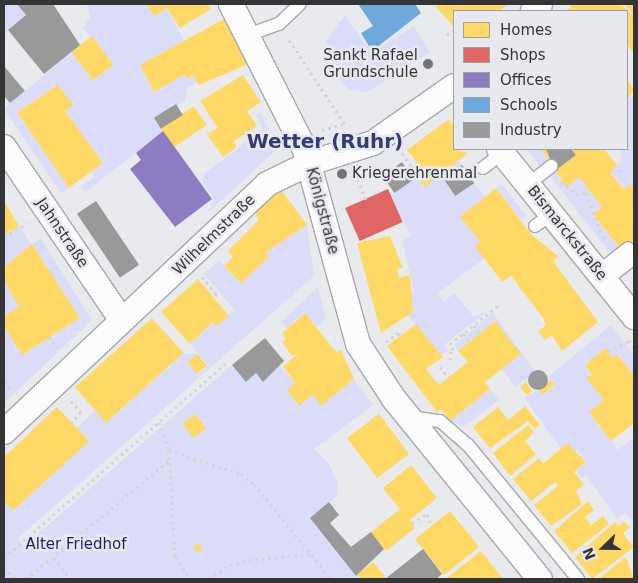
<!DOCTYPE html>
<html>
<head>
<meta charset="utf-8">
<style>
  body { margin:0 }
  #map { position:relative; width:638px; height:583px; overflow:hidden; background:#e9eaee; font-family:"DejaVu Sans",sans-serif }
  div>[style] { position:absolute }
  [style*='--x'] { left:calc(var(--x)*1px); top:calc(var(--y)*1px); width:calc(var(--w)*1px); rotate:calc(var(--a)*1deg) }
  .green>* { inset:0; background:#dbdcf7; transform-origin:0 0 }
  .sand>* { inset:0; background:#e9e4d2 }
  .homes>* { inset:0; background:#ffd966; transform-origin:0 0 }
  .shops>* { inset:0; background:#e06666; transform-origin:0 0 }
  .offices>* { inset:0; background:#8e7cc3 }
  .schools>* { inset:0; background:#6fa8dc }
  .industry>* { inset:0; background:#999; transform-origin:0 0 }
  .round { border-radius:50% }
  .path>* { height:3px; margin-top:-1.5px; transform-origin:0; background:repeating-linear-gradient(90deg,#d4d4d4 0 2.5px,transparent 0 6.5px) }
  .roads { filter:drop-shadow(1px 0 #a8a9ab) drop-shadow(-1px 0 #a8a9ab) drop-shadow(0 1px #a8a9ab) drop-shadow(0 -1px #a8a9ab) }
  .service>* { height:12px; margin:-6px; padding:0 6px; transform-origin:6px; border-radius:6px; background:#fcfcfc }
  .minor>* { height:24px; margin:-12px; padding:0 12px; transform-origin:12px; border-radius:12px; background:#fcfcfc }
  .dots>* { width:14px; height:14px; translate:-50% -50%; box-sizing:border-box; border:2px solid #e8e9ef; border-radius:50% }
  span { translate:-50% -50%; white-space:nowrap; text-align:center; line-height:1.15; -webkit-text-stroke:5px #e8e9ef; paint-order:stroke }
  .poi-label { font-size:15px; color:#353537 }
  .right { translate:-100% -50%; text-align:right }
  .left { translate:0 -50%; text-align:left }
  .street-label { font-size:15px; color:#353537 }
  .park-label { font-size:15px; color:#281b66 }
  .district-label { font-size:20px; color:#363b77; font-weight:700 }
  .frame { position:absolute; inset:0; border:5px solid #353537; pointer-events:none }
  .legend { position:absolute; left:453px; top:10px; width:175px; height:140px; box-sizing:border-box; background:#e8e9ef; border:1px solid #a0a1a5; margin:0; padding:6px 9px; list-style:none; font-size:15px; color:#353537 }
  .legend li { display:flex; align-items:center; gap:10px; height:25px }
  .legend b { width:25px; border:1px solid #a0a1a5 }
  .north { position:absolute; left:578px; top:523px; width:50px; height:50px; -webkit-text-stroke:4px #e8e9ef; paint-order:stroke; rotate:248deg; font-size:14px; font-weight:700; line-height:20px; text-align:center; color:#353537 }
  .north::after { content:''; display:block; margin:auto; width:18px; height:22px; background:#353537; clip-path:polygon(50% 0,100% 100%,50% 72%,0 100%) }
</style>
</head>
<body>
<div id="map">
  <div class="green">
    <i style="clip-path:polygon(4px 4px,17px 4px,26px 15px,4px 34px)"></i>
    <i style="clip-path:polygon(87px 4px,146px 4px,154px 16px,167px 8px,184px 41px,134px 68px,140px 65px,154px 92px,185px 74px,187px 79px,193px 75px,197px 82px,187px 88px,185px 101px,155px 120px,163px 131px,86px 192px,81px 186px,95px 177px,91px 172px,102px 163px,65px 111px,72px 105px,58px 85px,17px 112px,69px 188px,61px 193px,4px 109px,72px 52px,93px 81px,114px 65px,83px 28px,90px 17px)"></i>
    <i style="clip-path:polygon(345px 15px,372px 53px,414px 26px,430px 52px,367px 92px,348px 89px,335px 76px,336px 53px,325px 42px)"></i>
    <i style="clip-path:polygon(634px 95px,634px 189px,630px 184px,624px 189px,610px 170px,622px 161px,620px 149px,627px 149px,627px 101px)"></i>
    <i style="clip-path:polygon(261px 112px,276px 150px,209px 212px,214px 199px,203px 182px,204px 174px,263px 129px,256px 115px)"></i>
    <i style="clip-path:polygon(527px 149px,546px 149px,553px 157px,541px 167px)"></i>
    <i style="clip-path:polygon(459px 160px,462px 165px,444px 179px,457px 196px,474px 183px,486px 197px,461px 217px,480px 241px,485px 258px,438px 293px,444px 302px,454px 293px,474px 317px,490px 309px,444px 345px,448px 350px,441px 355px,408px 315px,408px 293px,414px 291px,402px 241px,411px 236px,391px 196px,416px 175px,425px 186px)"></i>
    <i style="clip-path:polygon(555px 171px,567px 186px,579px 177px,602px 207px,593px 214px,619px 248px,611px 254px,549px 175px)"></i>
    <i style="left:502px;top:184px;width:40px;height:7px;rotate:53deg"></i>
    <i style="clip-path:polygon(307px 225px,314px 276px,17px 539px,24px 546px,232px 365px,246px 382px,256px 373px,263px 381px,280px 365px,295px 383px,287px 390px,299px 405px,313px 394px,322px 405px,354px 379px,373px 405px,314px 449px,329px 464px,338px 484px,337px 496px,311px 517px,361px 579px,4px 579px,4px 501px,14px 511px,88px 441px,77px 428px,95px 410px,106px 423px,184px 353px,198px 354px,188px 363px,198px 374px,209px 366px,190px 344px,213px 322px,216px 326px,235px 310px,204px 274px,219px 261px,241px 283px,269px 257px,266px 252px)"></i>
    <i style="clip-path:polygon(19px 226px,32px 244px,41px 239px,92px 320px,4px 403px,4px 326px,22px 355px,80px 318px,32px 244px,4px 267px,4px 235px)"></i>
    <i style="clip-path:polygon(4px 280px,19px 307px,4px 316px)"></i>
    <i style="clip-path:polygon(318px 287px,326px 319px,317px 327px,304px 313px,287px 328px,282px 321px)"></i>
    <i style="clip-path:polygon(493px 313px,535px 372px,515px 387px,502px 369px,520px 354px,495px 322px,458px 351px,454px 345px)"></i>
    <i style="clip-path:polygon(611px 325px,634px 355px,634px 375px,618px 354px,613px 358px,606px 349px,585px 364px,592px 374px,587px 378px,604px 400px,589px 413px,618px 450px,634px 437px,634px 524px,626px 513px,617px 519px,586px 475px,582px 478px,576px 470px,586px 462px,577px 451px,561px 449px,524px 397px,539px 390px,543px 395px,555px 386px,548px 377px)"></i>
    <i style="clip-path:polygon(490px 389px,499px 400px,463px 427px,450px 421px)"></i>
  </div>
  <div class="sand">
    <i style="clip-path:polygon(543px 181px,604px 258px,541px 184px)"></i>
    <i style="clip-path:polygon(544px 228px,548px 228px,606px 306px)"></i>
  </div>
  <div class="homes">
    <i style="clip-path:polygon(146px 4px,208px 4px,211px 9px,180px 28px,167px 8px,154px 16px)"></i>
    <i style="clip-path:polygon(439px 4px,508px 4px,499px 11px,454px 11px,454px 27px,436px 7px)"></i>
    <i style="clip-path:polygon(574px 4px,621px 4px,634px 18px,634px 55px,627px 43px,627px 11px,566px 11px)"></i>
    <i style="clip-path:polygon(624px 4px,634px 4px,634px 16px,627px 7px)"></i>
    <i style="clip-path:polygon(224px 19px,248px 64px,199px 85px,193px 75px,187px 79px,185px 74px,154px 92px,140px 65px)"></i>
    <i style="left:92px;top:36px;width:36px;height:26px;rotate:53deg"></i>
    <i style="clip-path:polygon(243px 75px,261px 102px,247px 111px,257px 126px,234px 141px,237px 147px,223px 157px,207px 134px,218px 128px,200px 101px)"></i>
    <i style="clip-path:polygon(627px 80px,634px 89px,627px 101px)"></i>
    <i style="clip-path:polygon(58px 85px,73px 105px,65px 111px,103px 163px,69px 188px,17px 112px)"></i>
    <i style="left:194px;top:106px;width:23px;height:40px;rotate:56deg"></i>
    <i style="clip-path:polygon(449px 119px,454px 126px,454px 149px,468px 153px,425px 187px,416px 175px,422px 170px,407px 150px)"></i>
    <i style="clip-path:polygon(540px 149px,546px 149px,553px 157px,549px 160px)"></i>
    <i style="clip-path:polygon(571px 149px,604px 149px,617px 165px,610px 173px,624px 189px,630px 184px,634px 189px,634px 240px,621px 250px,593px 214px,602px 207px,579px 177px,567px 187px,555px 171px,576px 155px)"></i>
    <i style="left:369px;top:165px;width:6px;height:12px;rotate:51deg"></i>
    <i style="clip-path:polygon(496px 188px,532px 235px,558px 256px,553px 261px,598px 322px,562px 351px,552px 335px,545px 340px,538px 331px,546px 325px,543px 318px,511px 276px,502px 282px,475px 246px,480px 241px,460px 217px)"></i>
    <i style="clip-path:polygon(282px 191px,307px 225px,266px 252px,269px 257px,241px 283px,224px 266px,233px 257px,228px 251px,259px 220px,253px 210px)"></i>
    <i style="clip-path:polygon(4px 201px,19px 226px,4px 235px)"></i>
    <i style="clip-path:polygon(390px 236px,403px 268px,397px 269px,399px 278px,410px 275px,413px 312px,381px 333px,357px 243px)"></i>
    <i style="clip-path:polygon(32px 244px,80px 318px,22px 355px,4px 326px,4px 316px,19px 307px,4px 280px,4px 267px)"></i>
    <i style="clip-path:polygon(198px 279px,229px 316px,216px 326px,213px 322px,190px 344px,161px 312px)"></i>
    <i style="clip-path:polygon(305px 313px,336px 352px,341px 350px,354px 379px,321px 406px,313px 394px,299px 406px,287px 390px,295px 383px,283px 366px,298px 354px,292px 356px,282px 342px,286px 339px,282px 333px)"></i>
    <i style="left:152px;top:318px;width:47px;height:104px;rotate:48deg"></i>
    <i style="clip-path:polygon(495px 321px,521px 354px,485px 382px,490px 389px,450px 421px,441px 409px,437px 412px,387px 346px,416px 324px,443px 357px,426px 369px,439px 385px,468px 362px,458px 351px)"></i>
    <i style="clip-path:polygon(606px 348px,613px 358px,617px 354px,634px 375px,634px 423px,611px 441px,589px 412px,604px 400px,586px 378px,592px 374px,585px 365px)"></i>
    <i style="left:198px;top:354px;width:15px;height:13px;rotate:53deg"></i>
    <i style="left:551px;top:380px;width:6px;height:16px;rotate:51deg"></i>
    <i style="clip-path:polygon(526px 382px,532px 391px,527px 395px,520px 387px)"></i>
    <i style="clip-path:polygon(525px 406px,540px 425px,535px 429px,528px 421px,490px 448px,473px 427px,498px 407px,508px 420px)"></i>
    <i style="clip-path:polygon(57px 407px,89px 441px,13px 511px,4px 501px,4px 457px)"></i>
    <i style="left:195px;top:414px;width:18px;height:16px;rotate:52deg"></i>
    <i style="left:379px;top:414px;width:50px;height:40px;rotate:53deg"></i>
    <i style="clip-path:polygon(528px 425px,534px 432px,525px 441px,536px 454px,510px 476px,493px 453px)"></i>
    <i style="clip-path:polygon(567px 443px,586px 462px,574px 472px,584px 485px,576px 491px,582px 504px,551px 526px,534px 505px,558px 486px,555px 482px,531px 501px,513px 479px,539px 458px,543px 464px)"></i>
    <i style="clip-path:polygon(411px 465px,437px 498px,410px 520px,415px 528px,386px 551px,371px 532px,400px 509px,383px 488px)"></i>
    <i style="clip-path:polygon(588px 501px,594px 510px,585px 517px,591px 525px,603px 516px,609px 524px,572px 553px,554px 531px)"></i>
    <i style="left:450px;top:511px;width:46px;height:45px;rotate:51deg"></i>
    <i style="clip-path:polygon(624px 521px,630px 528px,623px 533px,634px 547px,592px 579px,575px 557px,615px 522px,618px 526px)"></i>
    <i style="clip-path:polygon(200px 543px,202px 549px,196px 552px,194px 546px)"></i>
    <i style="clip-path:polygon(481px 551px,503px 579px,450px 579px,448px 577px)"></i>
    <i style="clip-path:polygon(626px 557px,634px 579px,599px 579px,617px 564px)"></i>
    <i style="clip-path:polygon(373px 562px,387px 579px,361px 579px,357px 575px)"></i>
  </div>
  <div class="shops">
    <i style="left:388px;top:189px;width:36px;height:47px;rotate:66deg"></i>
  </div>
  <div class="offices">
    <i style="clip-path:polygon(163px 131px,212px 199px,175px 227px,130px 169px,141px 160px,136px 153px)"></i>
  </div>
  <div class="schools">
    <i style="clip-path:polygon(358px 4px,415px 4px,421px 13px,372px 51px,361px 33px,373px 26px)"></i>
  </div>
  <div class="industry">
    <i style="clip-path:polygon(17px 4px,53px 4px,80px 45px,44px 74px,8px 30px,26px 15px)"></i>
    <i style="clip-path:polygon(4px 66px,25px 91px,10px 103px,4px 96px)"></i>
    <i style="left:176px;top:104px;width:13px;height:26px;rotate:58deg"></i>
    <i style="clip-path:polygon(546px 149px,571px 149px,576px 155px,555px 171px)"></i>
    <i style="left:402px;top:162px;width:21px;height:24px;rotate:55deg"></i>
    <i style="left:462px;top:165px;width:22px;height:23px;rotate:56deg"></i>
    <i style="left:96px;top:201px;width:77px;height:23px;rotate:56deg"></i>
    <i style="clip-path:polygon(265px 338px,284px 361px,263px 382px,256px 373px,246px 382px,232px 365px)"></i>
    <i class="round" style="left:528px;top:370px;width:20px;height:20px"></i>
    <i style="clip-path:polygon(329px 502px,339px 515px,330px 523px,351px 547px,371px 532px,384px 549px,356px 576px,310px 518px)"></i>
    <i style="clip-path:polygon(423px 549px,442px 574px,436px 579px,385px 579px)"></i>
  </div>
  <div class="path">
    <i style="--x:447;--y:35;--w:9;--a:-36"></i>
    <i style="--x:289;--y:40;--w:103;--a:56.5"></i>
    <i style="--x:322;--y:130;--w:23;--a:-15"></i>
    <i style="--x:402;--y:153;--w:18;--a:56"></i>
    <i style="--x:412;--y:168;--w:6;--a:-39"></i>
    <i style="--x:37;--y:155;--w:8;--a:-30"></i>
    <i style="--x:355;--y:173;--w:29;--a:68"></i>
    <i style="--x:561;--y:182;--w:19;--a:39"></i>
    <i style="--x:576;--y:194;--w:10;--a:-6"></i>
    <i style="--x:586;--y:193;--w:44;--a:69.9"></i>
    <i style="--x:4;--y:237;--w:27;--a:-31"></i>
    <i style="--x:603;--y:238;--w:6;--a:-39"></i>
    <i style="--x:50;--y:272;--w:9;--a:-32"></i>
    <i style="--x:202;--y:277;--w:23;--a:49"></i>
    <i style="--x:217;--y:294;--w:5;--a:143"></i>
    <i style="--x:474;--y:325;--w:10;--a:61"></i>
    <i style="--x:463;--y:333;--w:11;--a:56"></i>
    <i style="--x:49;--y:337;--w:14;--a:56"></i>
    <i style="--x:629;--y:340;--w:9;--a:58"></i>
    <i style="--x:386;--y:342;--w:15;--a:-37"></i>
    <i style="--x:398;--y:333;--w:4;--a:45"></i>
    <i style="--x:453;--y:350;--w:7;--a:-117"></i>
    <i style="--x:450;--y:344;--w:63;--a:-38.5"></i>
    <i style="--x:608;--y:351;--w:23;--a:-25"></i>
    <i style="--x:450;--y:360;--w:11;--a:-85"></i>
    <i style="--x:440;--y:367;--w:14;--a:51"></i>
    <i style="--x:4;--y:381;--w:13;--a:48"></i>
    <i style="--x:71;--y:401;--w:15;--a:48"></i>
    <i style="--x:81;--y:412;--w:15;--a:132"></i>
    <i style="--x:159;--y:422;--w:30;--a:70"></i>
    <i style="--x:169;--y:450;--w:107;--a:86.8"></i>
    <i style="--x:175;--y:557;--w:27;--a:56"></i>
    <i style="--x:169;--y:450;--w:76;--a:18.4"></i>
    <i style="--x:241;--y:474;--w:16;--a:38"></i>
    <i style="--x:254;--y:484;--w:122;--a:51"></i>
    <i style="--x:412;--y:523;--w:17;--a:-31"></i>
    <i style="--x:427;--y:514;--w:13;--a:67"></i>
    <i style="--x:4;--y:558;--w:295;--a:-41.3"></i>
    <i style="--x:54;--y:558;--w:26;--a:53"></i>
    <i style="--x:4;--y:567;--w:16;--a:47"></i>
    <i style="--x:26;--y:579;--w:187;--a:-39.6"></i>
    <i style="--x:209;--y:579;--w:25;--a:-34"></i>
    <i style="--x:230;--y:565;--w:20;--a:-15"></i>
    <i style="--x:249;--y:560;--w:61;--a:-5.6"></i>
  </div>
  <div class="roads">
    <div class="service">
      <i style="--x:248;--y:35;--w:33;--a:-20"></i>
      <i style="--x:279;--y:24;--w:29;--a:-44"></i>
      <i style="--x:483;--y:168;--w:24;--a:-38"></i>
      <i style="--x:527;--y:185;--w:31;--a:-38"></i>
      <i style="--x:535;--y:226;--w:24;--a:-36"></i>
      <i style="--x:599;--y:271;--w:37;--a:-38"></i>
      <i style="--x:606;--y:280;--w:36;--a:-38"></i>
      <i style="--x:410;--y:417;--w:30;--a:8"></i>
      <i style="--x:440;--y:421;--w:37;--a:41"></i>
      <i style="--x:468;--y:445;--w:173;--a:50.6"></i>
    </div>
    <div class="minor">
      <i style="--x:231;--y:4;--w:164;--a:63.1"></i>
      <i style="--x:305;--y:150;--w:201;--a:74.7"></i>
      <i style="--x:358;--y:344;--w:66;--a:56.8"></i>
      <i style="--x:394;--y:399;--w:232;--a:51"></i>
      <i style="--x:533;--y:11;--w:10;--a:-45"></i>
      <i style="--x:4;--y:147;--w:208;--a:55.8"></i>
      <i style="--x:499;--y:149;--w:216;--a:51.2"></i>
      <i style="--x:4;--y:432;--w:361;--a:-43.3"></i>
      <i style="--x:267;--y:184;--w:48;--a:-26"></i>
      <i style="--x:310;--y:163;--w:66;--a:-17.6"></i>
      <i style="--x:373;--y:143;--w:99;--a:-35.1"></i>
    </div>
  </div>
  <div class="dots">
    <i style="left:428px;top:64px;background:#747477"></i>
    <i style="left:342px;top:174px;background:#747477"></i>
  </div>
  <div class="poi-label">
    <span class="right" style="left:418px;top:64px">Sankt Rafael<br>Grundschule</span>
    <span class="left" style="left:352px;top:174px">Kriegerehrenmal</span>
  </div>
  <div class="street-label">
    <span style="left:322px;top:211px;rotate:75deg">Königstraße</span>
    <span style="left:62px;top:233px;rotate:56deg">Jahnstraße</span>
    <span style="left:567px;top:233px;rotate:51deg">Bismarckstraße</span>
    <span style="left:214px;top:235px;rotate:-44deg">Wilhelmstraße</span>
  </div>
  <div class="park-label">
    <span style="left:76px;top:545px">Alter Friedhof</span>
  </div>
  <div class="district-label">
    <span style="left:325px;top:141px">Wetter (Ruhr)</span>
  </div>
  <div class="frame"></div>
  <ul class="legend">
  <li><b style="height:14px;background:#ffd966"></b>Homes</li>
  <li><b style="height:14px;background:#e06666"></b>Shops</li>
  <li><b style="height:14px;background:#8e7cc3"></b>Offices</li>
  <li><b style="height:14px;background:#6fa8dc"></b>Schools</li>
  <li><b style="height:14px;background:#999"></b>Industry</li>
  </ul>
  <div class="north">N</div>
</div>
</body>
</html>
